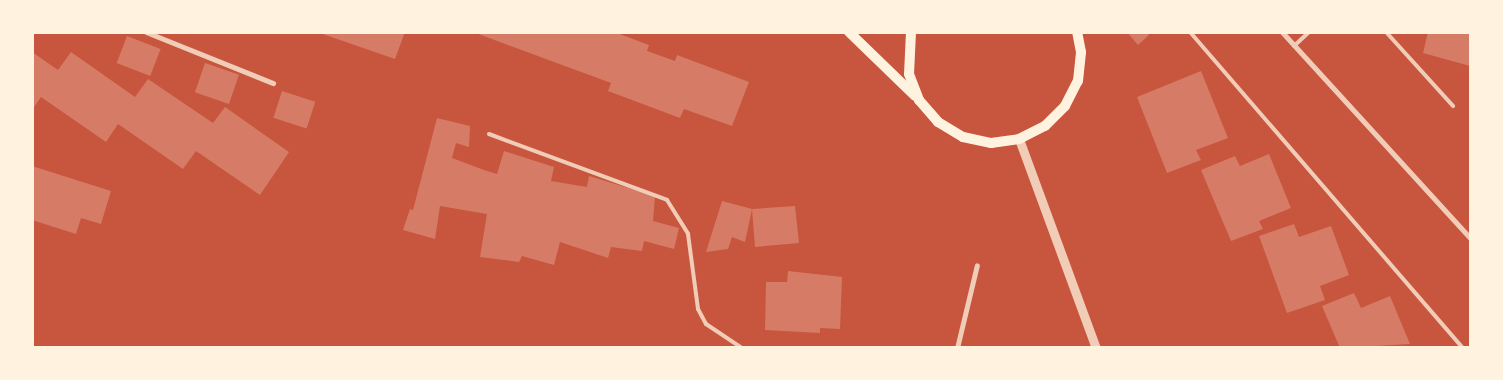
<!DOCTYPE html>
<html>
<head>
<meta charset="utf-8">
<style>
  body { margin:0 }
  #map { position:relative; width:1503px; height:380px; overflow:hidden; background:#c8553d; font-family:"DejaVu Sans",sans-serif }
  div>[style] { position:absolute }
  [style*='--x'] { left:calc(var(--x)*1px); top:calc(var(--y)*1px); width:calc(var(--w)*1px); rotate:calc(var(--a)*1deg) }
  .building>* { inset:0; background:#d67c66; transform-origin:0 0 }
  .service>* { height:4px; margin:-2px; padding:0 2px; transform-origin:2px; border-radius:2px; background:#f1ccb7 }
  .minor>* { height:5px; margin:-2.5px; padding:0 2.5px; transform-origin:2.5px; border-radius:2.5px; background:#f1ccb7 }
  .tertiary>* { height:9px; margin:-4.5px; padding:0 4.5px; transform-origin:4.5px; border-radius:4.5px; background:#f1ccb7 }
  .secondary>* { height:10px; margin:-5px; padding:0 5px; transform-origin:5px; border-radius:5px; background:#fff3e0 }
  span { translate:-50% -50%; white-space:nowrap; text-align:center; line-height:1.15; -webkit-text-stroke:4px #fff3e0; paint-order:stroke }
  .frame { position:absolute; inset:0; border:34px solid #fff3e0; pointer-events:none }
</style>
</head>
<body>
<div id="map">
  <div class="building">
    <i style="clip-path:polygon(317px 32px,405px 32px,395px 59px)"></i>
    <i style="clip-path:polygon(473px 32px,614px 32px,649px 45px,647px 51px,675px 61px,677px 55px,749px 82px,732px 126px,684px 109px,680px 118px,608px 91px,611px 83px)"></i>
    <i style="clip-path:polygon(1127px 32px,1146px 32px,1149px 35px,1138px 45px)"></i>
    <i style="clip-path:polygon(1428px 32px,1470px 32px,1470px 66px,1423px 53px)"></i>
    <i style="left:127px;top:36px;width:36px;height:29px;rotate:21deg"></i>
    <i style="clip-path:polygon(32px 52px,58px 70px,71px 52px,135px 97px,148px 79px,213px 123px,225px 107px,289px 152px,260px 195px,196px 151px,183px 169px,118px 124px,106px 142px,41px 97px,32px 110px)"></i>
    <i style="left:205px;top:63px;width:36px;height:31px;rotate:19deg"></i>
    <i style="clip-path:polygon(1201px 71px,1228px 138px,1196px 150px,1201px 160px,1167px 173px,1137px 97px)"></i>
    <i style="left:282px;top:91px;width:35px;height:28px;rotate:18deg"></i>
    <i style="clip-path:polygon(437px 118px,470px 126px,469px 147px,456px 143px,452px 158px,484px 170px,497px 174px,504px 151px,554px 167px,551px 181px,587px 187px,589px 176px,655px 196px,653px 221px,679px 228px,674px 249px,644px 241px,642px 251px,611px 247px,608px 258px,560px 242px,554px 265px,522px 256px,519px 262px,480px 257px,487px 214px,440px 206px,435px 239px,403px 230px,410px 209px,413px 210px)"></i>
    <i style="clip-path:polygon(1269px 154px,1291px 208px,1259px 221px,1263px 229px,1231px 241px,1201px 170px,1235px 156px,1240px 166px)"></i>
    <i style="clip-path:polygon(32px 166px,111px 191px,101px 224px,81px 218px,76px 234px,32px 220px)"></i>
    <i style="clip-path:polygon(722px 201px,752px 209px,795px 206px,799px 243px,755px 247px,752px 209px,745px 242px,732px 237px,728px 249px,706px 252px)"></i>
    <i style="clip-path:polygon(1294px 224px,1299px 237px,1331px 226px,1349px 275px,1320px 286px,1325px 300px,1287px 313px,1259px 236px)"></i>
    <i style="clip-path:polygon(788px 271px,842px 277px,840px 329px,820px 328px,820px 333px,765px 330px,766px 282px,787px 282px)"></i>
    <i style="clip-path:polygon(1354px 293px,1361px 308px,1390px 296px,1410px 344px,1340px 348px,1322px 306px)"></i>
  </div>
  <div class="service">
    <i style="--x:1190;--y:32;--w:418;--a:49.2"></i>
    <i style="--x:1386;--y:32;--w:100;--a:47.8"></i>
    <i style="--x:1294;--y:46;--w:21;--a:-43"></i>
    <i style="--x:489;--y:134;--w:190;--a:20.3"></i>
    <i style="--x:667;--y:200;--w:40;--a:58"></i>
    <i style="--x:688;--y:234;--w:76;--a:82.4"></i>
    <i style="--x:698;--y:309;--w:17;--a:62"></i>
    <i style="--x:706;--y:324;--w:43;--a:33.7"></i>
  </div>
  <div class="minor">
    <i style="--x:146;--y:32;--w:137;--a:21.9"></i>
    <i style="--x:1282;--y:32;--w:279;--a:47.6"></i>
    <i style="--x:957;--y:348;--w:85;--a:-76.5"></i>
  </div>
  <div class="tertiary">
    <i style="--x:1019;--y:139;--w:223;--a:69.8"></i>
  </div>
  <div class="secondary">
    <i style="--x:849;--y:32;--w:92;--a:44.1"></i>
    <i style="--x:911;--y:32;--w:42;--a:92.7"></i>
    <i style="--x:909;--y:74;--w:28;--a:69"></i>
    <i style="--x:919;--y:100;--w:29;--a:49"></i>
    <i style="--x:938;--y:122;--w:29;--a:31"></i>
    <i style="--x:963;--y:137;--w:29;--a:12"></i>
    <i style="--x:991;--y:143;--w:28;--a:-8"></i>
    <i style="--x:1019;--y:139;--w:29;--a:-27"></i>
    <i style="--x:1045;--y:126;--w:28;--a:-45"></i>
    <i style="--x:1065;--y:106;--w:28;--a:-63"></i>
    <i style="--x:1078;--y:81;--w:29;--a:-84"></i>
    <i style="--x:1081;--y:52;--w:20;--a:-101"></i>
  </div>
  <div class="frame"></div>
</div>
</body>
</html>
